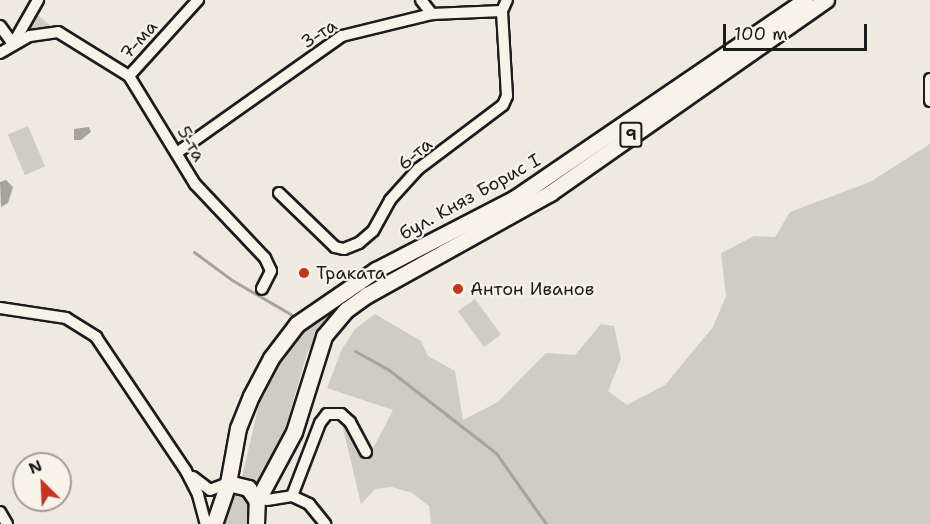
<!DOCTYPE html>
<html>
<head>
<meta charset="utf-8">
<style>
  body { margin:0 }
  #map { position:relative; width:930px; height:524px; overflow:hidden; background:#eeeae0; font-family:"Shantell Sans",sans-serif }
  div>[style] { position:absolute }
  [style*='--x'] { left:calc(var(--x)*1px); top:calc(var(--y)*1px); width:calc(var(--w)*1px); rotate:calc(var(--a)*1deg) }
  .green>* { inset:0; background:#cfccc3; transform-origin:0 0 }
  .water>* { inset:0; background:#a6a39d }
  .stream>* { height:3px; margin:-1.5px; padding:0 1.5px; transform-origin:1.5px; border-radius:1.5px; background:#a6a39d }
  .roads { filter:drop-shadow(2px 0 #1c1c1c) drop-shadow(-2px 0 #1c1c1c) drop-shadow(0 2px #1c1c1c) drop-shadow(0 -2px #1c1c1c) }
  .minor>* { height:10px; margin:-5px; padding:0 5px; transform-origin:5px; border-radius:5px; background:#f7f3e8 }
  .highway>* { height:15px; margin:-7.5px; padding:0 7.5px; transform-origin:7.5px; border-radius:7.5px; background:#f7f3e8 }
  .dots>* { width:16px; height:16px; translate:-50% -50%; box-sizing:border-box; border:3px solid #f7f3e8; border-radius:50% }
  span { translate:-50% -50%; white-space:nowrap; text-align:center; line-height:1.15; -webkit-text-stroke:4.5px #f7f3e8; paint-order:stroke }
  .shield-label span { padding:2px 4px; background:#f7f3e8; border:2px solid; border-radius:4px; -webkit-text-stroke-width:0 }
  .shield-label { font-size:16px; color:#1c1c1c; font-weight:700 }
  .street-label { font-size:18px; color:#1c1c1c }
  .poi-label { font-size:18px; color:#1c1c1c }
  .left { translate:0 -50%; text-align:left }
  .north { position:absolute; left:12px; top:452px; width:60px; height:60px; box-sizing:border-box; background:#f7f3e8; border:2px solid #9f9d96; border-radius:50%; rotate:336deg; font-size:16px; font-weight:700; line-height:24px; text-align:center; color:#1c1c1c }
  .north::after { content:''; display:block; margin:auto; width:21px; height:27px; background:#c8321e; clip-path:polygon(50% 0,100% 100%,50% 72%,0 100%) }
  .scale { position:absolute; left:723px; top:24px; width:144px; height:27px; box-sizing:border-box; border:3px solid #1c1c1c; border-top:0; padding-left:8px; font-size:18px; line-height:21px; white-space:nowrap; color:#1c1c1c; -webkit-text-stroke:4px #f7f3e8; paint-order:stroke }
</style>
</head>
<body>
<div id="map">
  <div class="green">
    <i style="clip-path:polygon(33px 11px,58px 32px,13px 44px)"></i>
    <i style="left:28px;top:126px;width:44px;height:22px;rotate:67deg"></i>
    <i style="clip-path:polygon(930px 144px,930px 524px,431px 524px,429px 506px,412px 493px,392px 487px,375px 489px,361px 504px,342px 424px,370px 454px,393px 410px,327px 388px,342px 349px,355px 329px,375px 314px,421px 341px,428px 356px,455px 371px,463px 420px,498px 402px,546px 353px,575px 355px,601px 324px,614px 326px,621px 359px,608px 391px,627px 405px,665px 385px,713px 327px,726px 296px,721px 253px,754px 236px,775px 237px,790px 212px,870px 182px)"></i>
    <i style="left:475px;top:299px;width:44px;height:21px;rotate:54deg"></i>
    <i style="clip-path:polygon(339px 303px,307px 353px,284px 433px,259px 486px,242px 477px,260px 400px,289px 345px,308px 324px)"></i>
    <i style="clip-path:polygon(235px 490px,250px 499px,252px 524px,218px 524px)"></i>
  </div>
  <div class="water">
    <i style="clip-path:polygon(89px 127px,91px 132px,81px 140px,74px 140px,74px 129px)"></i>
    <i style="clip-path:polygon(6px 180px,13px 187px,8px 203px,1px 207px,0 182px)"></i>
  </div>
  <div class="stream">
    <i style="--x:194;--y:252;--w:47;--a:36.4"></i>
    <i style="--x:232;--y:280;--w:69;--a:30.3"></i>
    <i style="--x:355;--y:351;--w:39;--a:29"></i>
    <i style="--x:389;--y:370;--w:135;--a:37.8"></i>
    <i style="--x:496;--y:453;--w:87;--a:54.8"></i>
  </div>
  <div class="roads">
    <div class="minor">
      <i style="--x:421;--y:0;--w:18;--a:52"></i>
      <i style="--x:0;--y:26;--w:22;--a:54"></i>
      <i style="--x:13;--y:44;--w:51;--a:-60.4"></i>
      <i style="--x:0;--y:53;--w:34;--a:-30"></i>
      <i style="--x:30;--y:36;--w:28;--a:-8"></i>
      <i style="--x:58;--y:32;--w:84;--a:31.8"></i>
      <i style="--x:129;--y:76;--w:127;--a:58.6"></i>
      <i style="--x:195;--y:184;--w:102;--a:46.6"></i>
      <i style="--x:265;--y:258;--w:14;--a:65"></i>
      <i style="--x:271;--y:271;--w:20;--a:117"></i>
      <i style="--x:129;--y:76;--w:103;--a:-47.8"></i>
      <i style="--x:930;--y:79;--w:22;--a:90"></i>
      <i style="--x:178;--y:152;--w:201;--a:-35.3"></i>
      <i style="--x:342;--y:36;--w:93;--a:-13.7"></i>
      <i style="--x:432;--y:14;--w:70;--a:-2.5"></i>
      <i style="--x:279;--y:193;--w:78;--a:44"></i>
      <i style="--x:335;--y:247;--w:9;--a:13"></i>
      <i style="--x:344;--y:249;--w:16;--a:-22"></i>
      <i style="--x:359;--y:243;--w:18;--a:-41"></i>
      <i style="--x:373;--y:231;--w:35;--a:-61"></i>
      <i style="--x:390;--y:200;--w:42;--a:-47.9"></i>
      <i style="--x:418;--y:169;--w:106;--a:-37"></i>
      <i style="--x:503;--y:105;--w:10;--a:-66"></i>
      <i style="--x:507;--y:96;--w:85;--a:-93.4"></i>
      <i style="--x:502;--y:11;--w:12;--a:-66"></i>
      <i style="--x:0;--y:308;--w:67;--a:8.6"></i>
      <i style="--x:66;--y:318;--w:36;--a:32"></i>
      <i style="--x:96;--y:337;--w:161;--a:56.1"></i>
      <i style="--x:186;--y:471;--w:27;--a:63"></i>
      <i style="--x:198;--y:495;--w:30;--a:75"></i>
      <i style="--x:193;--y:477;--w:21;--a:37"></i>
      <i style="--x:210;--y:490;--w:19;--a:-21"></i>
      <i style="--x:292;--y:496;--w:19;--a:25"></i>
      <i style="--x:309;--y:504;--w:26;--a:51"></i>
      <i style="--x:267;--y:500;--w:25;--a:-9"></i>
      <i style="--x:292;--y:496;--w:78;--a:-69"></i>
      <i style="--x:320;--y:423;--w:11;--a:-52"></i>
      <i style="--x:327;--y:414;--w:14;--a:0"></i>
      <i style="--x:341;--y:414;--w:12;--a:42"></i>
      <i style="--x:350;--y:422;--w:34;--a:62"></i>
      <i style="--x:0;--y:512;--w:14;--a:60"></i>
    </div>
    <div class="highway">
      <i style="--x:228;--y:483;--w:21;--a:14"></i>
      <i style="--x:248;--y:488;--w:16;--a:55"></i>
      <i style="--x:214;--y:524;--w:43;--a:-71.1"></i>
      <i style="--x:228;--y:483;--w:56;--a:-79.7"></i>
      <i style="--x:238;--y:428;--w:35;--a:-68"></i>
      <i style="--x:251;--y:396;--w:43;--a:-62.2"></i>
      <i style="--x:271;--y:358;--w:43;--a:-52.6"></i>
      <i style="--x:297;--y:324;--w:96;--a:-34.4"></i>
      <i style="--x:376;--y:270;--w:157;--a:-27.4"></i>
      <i style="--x:515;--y:198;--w:351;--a:-34.3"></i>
      <i style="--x:256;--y:524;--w:23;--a:-88"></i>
      <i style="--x:257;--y:501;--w:78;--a:-61.8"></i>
      <i style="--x:294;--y:432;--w:101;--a:-72.6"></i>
      <i style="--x:324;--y:336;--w:34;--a:-50"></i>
      <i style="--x:346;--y:310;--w:26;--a:-36"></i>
      <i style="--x:367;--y:295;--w:210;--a:-29.1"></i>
      <i style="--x:550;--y:193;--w:337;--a:-35"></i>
    </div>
  </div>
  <div class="dots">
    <i style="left:304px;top:273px;background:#c8321e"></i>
    <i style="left:458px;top:289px;background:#c8321e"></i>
  </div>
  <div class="shield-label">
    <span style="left:631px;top:135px">9</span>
  </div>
  <div class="street-label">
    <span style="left:319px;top:34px;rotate:-32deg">3-та</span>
    <span style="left:139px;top:40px;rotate:-48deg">7-ма</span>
    <span style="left:191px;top:144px;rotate:60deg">5-та</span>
    <span style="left:415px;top:154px;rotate:-40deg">6-та</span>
    <span style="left:470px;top:197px;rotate:-29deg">бул. Княз Борис I</span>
  </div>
  <div class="poi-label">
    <span class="left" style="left:316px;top:273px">Траката</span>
    <span class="left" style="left:470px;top:289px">Антон Иванов</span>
  </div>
  <div class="north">N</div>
  <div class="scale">100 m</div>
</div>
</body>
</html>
